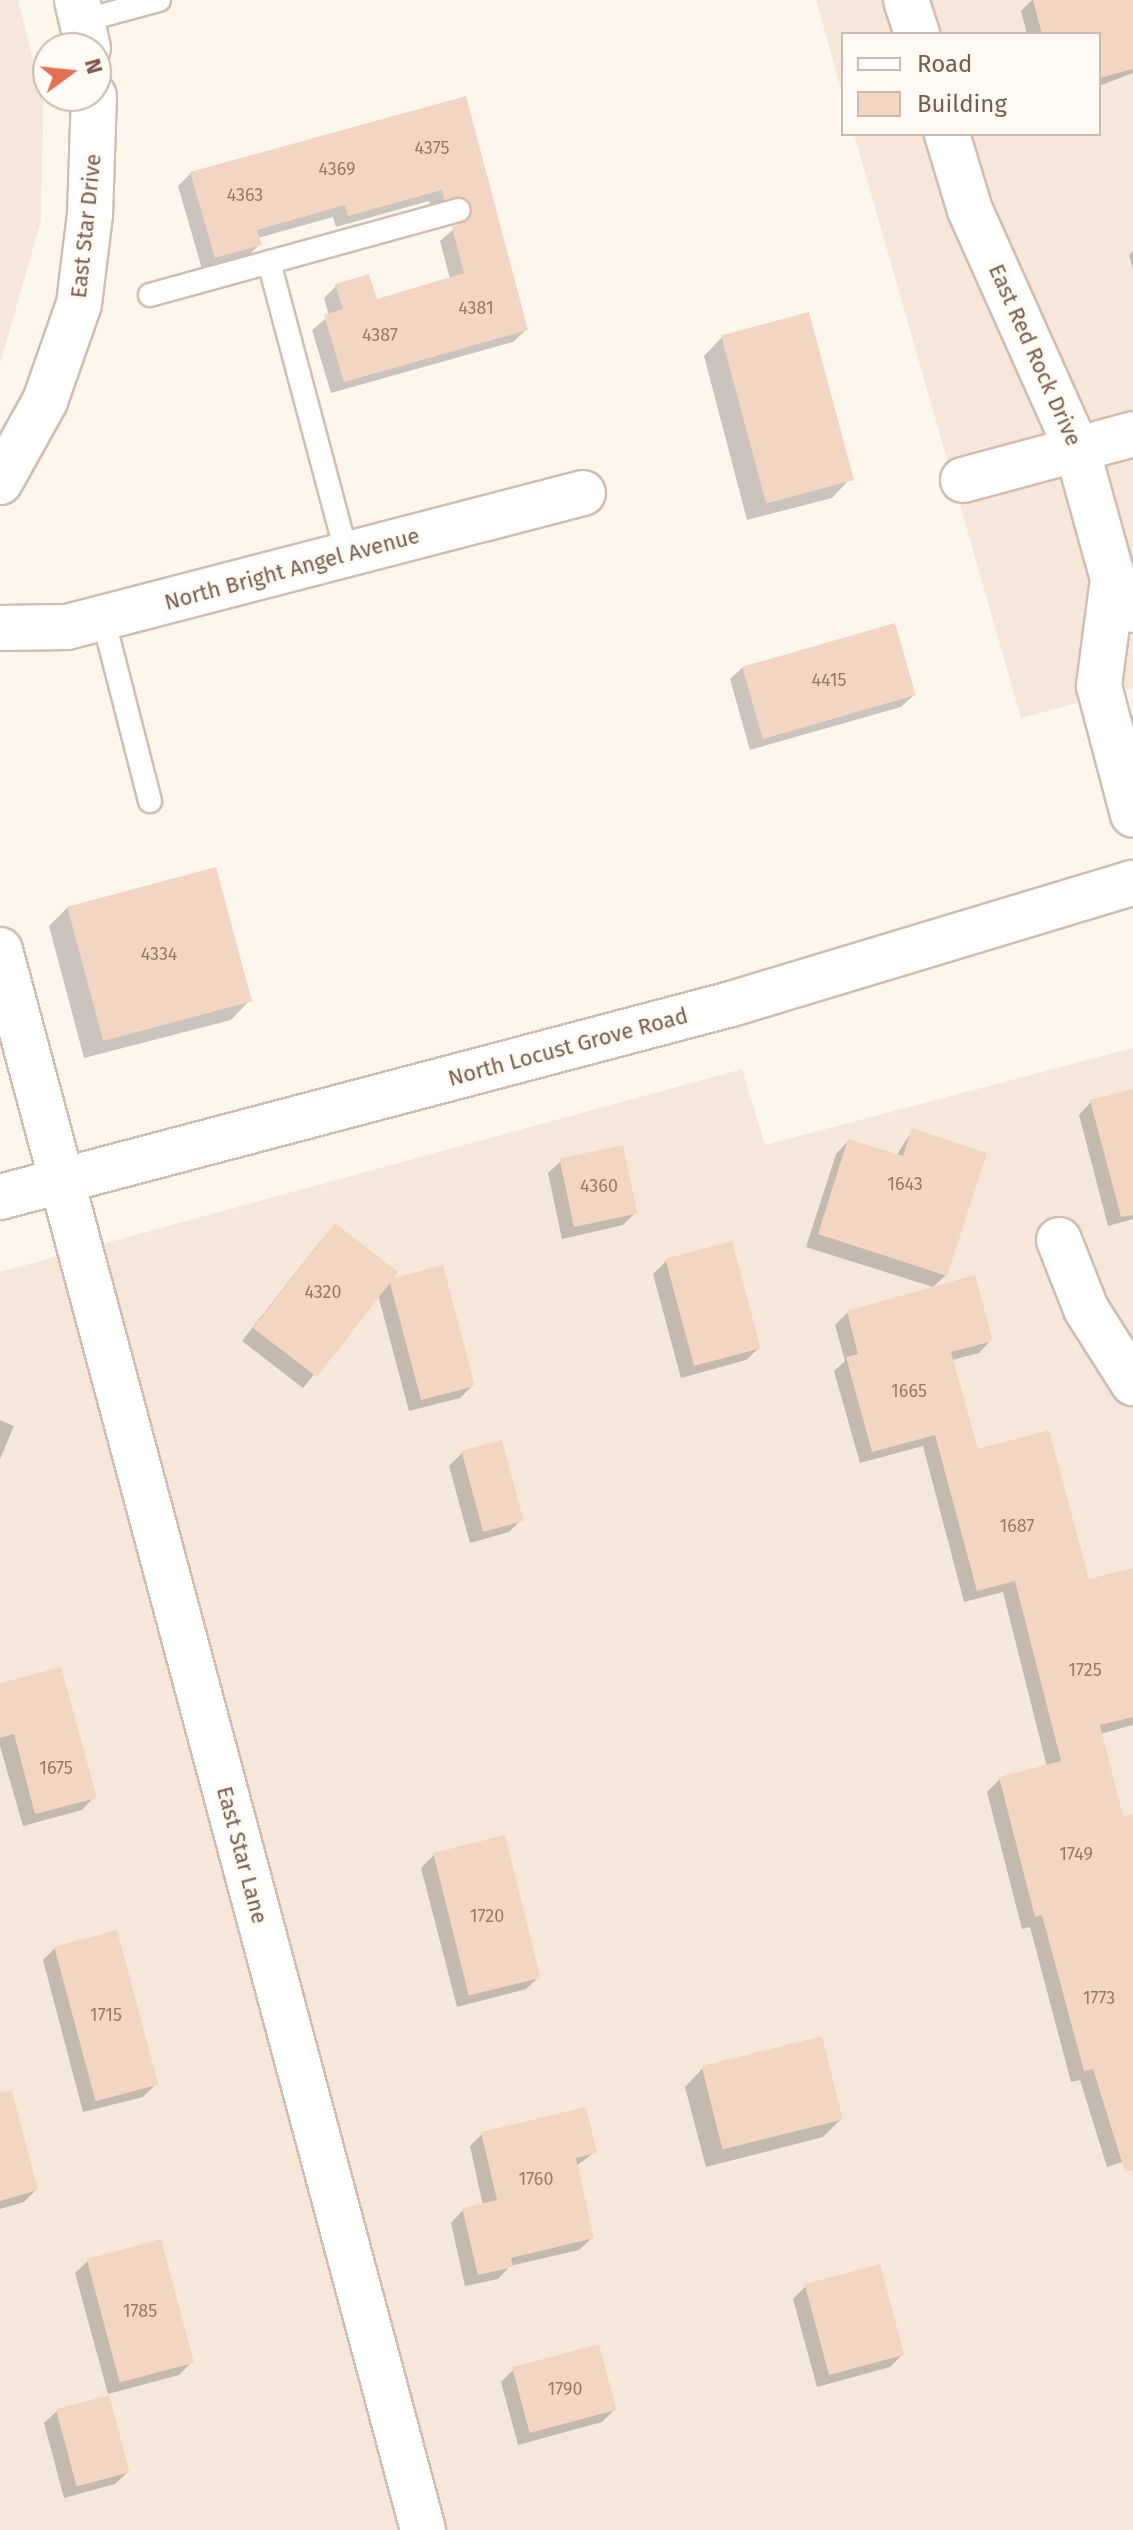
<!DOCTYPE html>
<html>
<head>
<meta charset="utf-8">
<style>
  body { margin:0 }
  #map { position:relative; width:1133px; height:2530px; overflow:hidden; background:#fdf6ec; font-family:"Fira Sans",sans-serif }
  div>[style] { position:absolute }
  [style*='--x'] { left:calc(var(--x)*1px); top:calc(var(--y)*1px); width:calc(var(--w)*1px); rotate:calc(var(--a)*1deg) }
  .residential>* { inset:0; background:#f5e8da }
  .shadow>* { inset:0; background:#0003 }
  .building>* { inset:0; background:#f3d5c3; transform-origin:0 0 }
  .roads { filter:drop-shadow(2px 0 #d1beb0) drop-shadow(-2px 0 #d1beb0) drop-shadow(0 2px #d1beb0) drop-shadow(0 -2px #d1beb0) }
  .lane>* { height:22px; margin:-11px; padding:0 11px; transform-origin:11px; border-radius:11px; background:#fff }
  .street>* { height:44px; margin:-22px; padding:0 22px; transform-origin:22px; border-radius:22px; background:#fff }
  .secondary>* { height:44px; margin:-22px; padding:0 22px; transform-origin:22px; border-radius:22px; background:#fff }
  span { translate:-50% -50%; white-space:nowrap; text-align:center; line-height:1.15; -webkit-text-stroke:6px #fffaf3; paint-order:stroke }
  .number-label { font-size:18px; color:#987a6a }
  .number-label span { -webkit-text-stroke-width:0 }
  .street-label { font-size:22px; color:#7a5c4d }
  .legend { position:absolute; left:841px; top:32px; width:260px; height:104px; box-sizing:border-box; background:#fffaf3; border:2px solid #cabbb1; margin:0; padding:10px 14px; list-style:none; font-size:24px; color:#7a5c4d }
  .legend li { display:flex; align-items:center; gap:16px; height:40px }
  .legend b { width:40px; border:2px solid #cabbb1 }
  .north { position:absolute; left:32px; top:32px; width:80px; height:80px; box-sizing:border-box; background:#fffaf3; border:2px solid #cabbb1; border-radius:50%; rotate:75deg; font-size:22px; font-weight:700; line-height:32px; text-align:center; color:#7a5c4d }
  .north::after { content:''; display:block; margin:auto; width:28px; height:36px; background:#e76f51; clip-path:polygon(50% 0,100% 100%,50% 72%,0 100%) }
</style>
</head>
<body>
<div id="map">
  <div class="residential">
    <i style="clip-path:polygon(0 0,18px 0,43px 99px,41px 221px,0 364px)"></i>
    <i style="clip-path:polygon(816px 0,1133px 0,1133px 688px,1021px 718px,854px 134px,1099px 134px,1099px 34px,843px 34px,843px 96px)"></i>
    <i style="clip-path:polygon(1133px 1048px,1133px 2530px,0 2530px,0 1272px,742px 1069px,765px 1145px)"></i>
  </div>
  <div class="shadow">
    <i style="clip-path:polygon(1032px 0,1133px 0,1133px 73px,1099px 86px,1099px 34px,1027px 34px,1021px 11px)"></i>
    <i style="clip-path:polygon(465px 98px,526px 330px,513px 342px,331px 393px,312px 330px,329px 316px,324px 298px,336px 286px,375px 302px,450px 279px,440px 241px,457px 226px,456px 211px,432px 211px,429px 201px,336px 227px,333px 217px,258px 238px,260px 244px,247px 257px,202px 269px,178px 186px,191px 173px)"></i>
    <i style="clip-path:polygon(1133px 251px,1133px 269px,1129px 255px)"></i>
    <i style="clip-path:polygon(722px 337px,850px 479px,832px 498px,747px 520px,704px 356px)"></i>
    <i style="clip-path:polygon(743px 667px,914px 695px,901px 707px,750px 750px,730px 679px)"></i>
    <i style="clip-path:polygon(68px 907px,249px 1001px,231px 1020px,84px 1058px,49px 926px)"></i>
    <i style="clip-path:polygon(1133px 1091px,1133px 1219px,1108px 1226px,1079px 1115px,1091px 1102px)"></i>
    <i style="clip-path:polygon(912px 1131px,946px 1275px,933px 1287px,806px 1247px,836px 1154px,848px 1141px,896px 1156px)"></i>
    <i style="clip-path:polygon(561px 1161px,636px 1212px,623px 1225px,562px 1239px,548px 1173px)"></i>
    <i style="clip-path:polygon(323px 1238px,389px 1281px,473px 1385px,460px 1398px,409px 1411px,378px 1295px,303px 1388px,242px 1341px)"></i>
    <i style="clip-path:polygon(666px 1261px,759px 1348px,746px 1360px,681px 1378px,653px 1274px)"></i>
    <i style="clip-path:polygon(848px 1312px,991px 1340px,979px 1353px,952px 1360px,977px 1451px,1088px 1581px,1133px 1587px,1133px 1725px,1100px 1734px,1122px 1819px,1133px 1816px,1133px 2170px,1129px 2160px,1107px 2167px,1080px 2080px,1071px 2082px,1030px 1927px,1022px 1929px,987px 1792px,1000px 1779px,1047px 1767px,1003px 1592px,964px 1602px,923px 1446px,860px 1463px,834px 1371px,845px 1361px,835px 1325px)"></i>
    <i style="clip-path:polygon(0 1420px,14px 1426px,0 1459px)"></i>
    <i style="clip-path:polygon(462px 1453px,521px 1520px,509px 1532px,470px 1543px,449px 1466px)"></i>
    <i style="clip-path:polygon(0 1685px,94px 1797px,82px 1810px,23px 1826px,0 1746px)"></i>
    <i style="clip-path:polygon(434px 1855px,539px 1977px,526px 1989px,457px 2007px,421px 1868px)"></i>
    <i style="clip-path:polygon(55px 1948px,156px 2084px,143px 2097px,83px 2112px,43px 1960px)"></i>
    <i style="clip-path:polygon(703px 2068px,841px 2119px,823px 2137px,706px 2167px,685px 2087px)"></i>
    <i style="clip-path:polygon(0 2120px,36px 2190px,24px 2202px,0 2209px)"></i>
    <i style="clip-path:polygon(482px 2134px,595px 2152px,576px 2166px,592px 2238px,579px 2250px,510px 2266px,498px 2279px,465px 2286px,451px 2223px,463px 2210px,483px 2206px,470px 2146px)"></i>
    <i style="clip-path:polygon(88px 2261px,192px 2362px,179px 2375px,108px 2394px,75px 2273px)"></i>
    <i style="clip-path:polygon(806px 2286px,902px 2355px,890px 2367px,817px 2387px,793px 2299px)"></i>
    <i style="clip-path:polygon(514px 2369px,615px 2409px,602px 2422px,518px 2445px,501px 2382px)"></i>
    <i style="clip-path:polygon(57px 2411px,128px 2472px,115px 2484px,64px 2498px,44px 2423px)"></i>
  </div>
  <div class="building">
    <i style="clip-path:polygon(1033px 0,1133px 0,1133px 69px,1099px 78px,1099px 34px,1042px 34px)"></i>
    <i style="clip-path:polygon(466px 96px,528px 330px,344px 382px,324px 315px,343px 309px,335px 284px,369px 274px,377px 299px,464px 273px,452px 227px,469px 219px,469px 201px,444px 200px,442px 190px,348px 216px,345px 205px,257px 230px,262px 245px,215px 258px,190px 172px)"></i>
    <i style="left:809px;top:312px;width:174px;height:91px;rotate:75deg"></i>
    <i style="left:895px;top:623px;width:75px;height:159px;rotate:74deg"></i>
    <i style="left:216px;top:867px;width:139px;height:154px;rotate:75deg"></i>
    <i style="clip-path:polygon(1133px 1089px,1133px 1215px,1121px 1217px,1090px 1100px)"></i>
    <i style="clip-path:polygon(912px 1128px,987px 1153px,947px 1276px,818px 1234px,848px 1139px,903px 1156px)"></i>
    <i style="left:623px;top:1145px;width:70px;height:65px;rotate:78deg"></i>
    <i style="clip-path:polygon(335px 1223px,398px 1272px,394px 1278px,443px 1265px,475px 1386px,421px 1400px,390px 1283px,317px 1377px,253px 1328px)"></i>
    <i style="left:732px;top:1241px;width:111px;height:69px;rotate:75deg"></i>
    <i style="clip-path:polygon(975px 1275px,993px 1341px,951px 1352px,978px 1449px,1049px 1430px,1089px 1579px,1133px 1568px,1133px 1717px,1100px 1725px,1123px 1816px,1133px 1814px,1133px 2170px,1125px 2172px,1093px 2069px,1084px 2071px,1042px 1915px,1035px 1917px,999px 1777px,1061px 1761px,1015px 1581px,977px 1591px,935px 1435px,872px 1452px,846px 1357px,858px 1354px,847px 1311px)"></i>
    <i style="left:502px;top:1440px;width:84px;height:42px;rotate:75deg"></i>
    <i style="clip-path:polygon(61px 1667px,97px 1798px,35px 1814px,14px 1734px,0 1738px,0 1683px)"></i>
    <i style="left:505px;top:1835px;width:147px;height:74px;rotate:76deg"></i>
    <i style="left:117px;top:1930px;width:160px;height:65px;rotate:75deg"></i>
    <i style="left:822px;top:2036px;width:86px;height:124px;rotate:76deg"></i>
    <i style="clip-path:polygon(12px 2091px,38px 2190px,0 2201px,0 2092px)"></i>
    <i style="clip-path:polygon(586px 2107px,597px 2153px,576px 2158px,594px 2238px,511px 2258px,513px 2267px,478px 2275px,462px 2208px,497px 2200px,481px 2132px)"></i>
    <i style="left:161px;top:2239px;width:128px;height:77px;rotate:75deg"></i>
    <i style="left:880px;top:2264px;width:94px;height:78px;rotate:75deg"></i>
    <i style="left:599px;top:2344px;width:68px;height:90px;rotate:75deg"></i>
    <i style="left:109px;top:2395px;width:80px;height:55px;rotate:75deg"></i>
  </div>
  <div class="roads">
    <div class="lane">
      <i style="--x:82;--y:21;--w:80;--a:-15.3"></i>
      <i style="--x:269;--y:262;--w:303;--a:75.1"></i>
      <i style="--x:150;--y:295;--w:320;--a:-15.4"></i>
      <i style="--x:103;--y:618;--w:189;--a:75.6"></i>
    </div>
    <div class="street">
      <i style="--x:77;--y:0;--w:49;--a:77.1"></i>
      <i style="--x:906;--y:0;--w:36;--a:72"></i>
      <i style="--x:947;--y:134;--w:79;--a:73.2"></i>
      <i style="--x:970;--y:210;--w:262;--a:65.9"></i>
      <i style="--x:1077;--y:449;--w:135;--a:74.5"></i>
      <i style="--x:1113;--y:579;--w:37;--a:57"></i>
      <i style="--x:963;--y:480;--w:176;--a:-15.1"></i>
      <i style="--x:0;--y:482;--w:93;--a:-60.9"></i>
      <i style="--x:45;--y:401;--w:103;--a:-70.7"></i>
      <i style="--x:79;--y:304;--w:90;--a:-83"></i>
      <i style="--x:90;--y:215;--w:119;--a:-88.1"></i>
      <i style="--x:1113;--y:579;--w:108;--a:97.5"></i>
      <i style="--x:1099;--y:686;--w:133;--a:75.2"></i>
      <i style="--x:0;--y:628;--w:67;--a:-0.9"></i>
      <i style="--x:67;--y:627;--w:533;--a:-14.56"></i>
      <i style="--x:0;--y:950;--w:1636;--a:75.01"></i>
      <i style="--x:1059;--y:1240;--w:74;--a:68.6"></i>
      <i style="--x:1086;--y:1309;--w:88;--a:57.6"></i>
    </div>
    <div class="secondary">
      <i style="--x:0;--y:1197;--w:756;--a:-14.79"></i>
      <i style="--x:731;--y:1004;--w:420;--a:-16.8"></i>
    </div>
  </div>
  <div class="number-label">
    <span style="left:432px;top:148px">4375</span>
    <span style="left:337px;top:169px">4369</span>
    <span style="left:245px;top:195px">4363</span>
    <span style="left:476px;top:308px">4381</span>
    <span style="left:380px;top:335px">4387</span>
    <span style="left:829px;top:680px">4415</span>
    <span style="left:159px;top:954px">4334</span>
    <span style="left:905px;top:1184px">1643</span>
    <span style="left:599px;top:1186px">4360</span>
    <span style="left:323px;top:1292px">4320</span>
    <span style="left:909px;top:1391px">1665</span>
    <span style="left:1017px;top:1526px">1687</span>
    <span style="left:1085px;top:1670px">1725</span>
    <span style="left:56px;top:1768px">1675</span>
    <span style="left:1076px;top:1854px">1749</span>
    <span style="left:487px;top:1916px">1720</span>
    <span style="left:1099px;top:1998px">1773</span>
    <span style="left:106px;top:2015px">1715</span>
    <span style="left:536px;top:2179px">1760</span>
    <span style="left:140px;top:2311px">1785</span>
    <span style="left:565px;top:2389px">1790</span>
  </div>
  <div class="street-label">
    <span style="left:86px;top:226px;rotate:-84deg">East Star Drive</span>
    <span style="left:1035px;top:355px;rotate:66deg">East Red Rock Drive</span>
    <span style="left:292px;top:569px;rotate:-15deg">North Bright Angel Avenue</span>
    <span style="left:568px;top:1047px;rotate:-15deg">North Locust Grove Road</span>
    <span style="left:242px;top:1855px;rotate:75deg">East Star Lane</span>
  </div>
  <ul class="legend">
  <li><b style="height:10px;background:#fff"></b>Road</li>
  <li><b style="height:22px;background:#f3d5c3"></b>Building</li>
  </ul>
  <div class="north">N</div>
</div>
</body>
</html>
